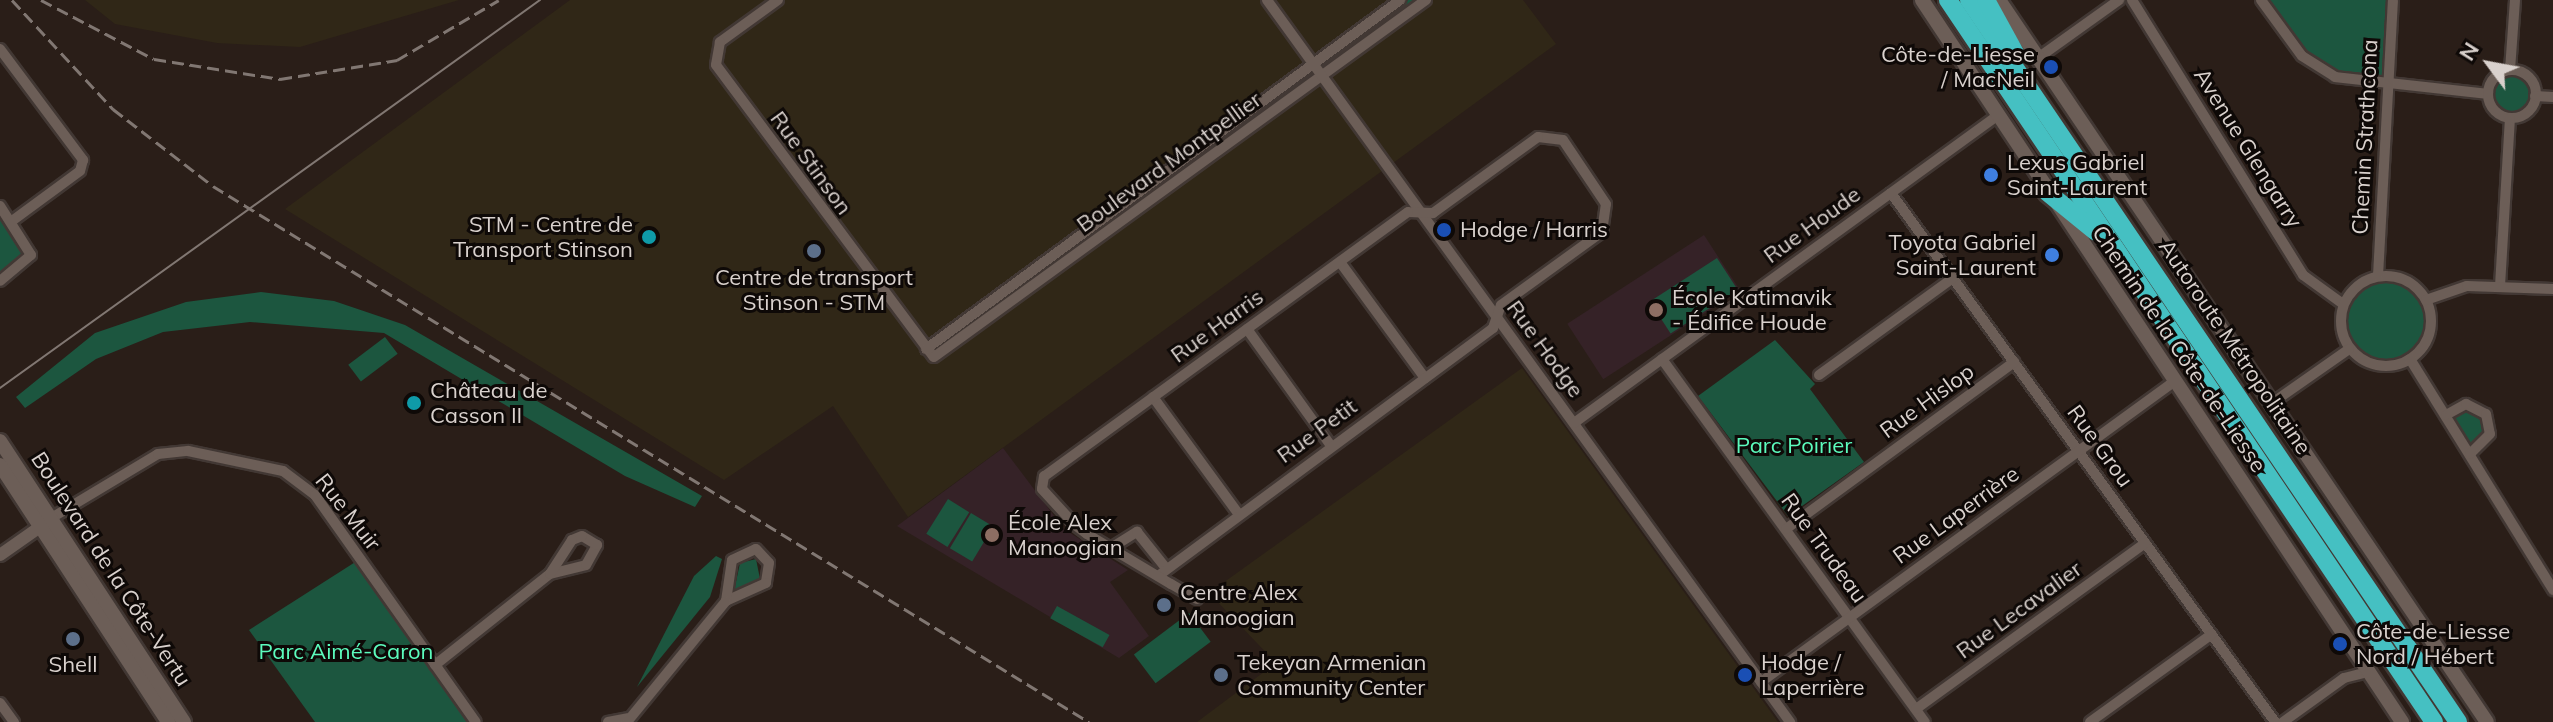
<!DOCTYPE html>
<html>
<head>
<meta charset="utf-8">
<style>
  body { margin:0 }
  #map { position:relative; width:2553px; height:722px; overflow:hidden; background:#2a1e18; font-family:Mulish,sans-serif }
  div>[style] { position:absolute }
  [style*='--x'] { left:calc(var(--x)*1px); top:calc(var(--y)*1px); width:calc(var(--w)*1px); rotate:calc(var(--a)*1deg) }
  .industrial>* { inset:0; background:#302717 }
  .education>* { inset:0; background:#352227; transform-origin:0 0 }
  .green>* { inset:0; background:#1c563f; transform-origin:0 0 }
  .round { border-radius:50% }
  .roads { filter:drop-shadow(2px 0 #423834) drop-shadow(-2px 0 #423834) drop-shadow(0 2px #423834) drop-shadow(0 -2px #423834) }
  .minor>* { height:10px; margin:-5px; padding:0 5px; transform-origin:5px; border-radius:5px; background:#6c5e57 }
  .minor>.ring { margin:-5px; padding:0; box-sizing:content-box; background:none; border:10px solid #6c5e57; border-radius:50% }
  .tertiary>* { height:12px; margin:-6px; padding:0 6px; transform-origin:6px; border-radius:6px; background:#6c5e57 }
  .secondary>* { height:14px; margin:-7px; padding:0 7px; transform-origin:7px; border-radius:7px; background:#6c5e57 }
  .motorway>* { height:18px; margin:-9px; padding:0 9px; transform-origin:9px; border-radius:9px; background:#45c0c2 }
  .tram>* { height:2px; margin:-1px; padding:0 1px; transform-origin:1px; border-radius:1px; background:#817772 }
  .rail>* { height:3px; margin-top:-1.5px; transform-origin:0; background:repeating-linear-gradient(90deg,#817772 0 12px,transparent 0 18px) }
  .dots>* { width:22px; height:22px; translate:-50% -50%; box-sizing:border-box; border:4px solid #0e0907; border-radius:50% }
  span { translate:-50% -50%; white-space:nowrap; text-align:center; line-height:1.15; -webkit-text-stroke:6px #0e0907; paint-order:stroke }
  .poi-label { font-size:22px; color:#d9d1cd }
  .right { translate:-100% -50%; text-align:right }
  .left { translate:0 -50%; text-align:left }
  .street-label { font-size:22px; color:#d9d1cd }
  .park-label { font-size:22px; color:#5cfbbd }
  .north { position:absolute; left:2449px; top:24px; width:80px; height:80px; -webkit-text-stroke:6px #0e0907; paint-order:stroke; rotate:302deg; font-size:22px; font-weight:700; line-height:32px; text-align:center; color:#d9d1cd }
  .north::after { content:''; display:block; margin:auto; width:28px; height:36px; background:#d9d1cd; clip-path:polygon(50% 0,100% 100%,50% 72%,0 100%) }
</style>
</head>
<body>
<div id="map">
  <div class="industrial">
    <i style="clip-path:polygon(85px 0,459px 0,300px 47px,217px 43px,115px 24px)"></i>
    <i style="clip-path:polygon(570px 0,1523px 0,1556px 44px,908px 517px,833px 406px,724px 480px,285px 209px)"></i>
    <i style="clip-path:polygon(1522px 368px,1778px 722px,1197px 722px,1276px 663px,1209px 593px)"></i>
  </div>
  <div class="education">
    <i style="left:1704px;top:235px;width:66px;height:163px;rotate:57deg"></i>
    <i style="clip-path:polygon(1003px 448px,1064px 529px,1128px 570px,1110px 582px,1149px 636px,1119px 658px,897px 526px)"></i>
  </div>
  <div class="green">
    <i style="clip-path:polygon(1408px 0,1419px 0,1334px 57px,1337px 52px)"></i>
    <i style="clip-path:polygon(2261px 0,2393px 0,2388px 88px,2318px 68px)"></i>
    <i class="round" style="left:2488px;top:70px;width:48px;height:48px"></i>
    <i style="clip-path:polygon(1303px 77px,1309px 79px,1150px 197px,1154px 186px)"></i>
    <i style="clip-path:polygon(1126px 210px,1128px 213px,942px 346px,1110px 219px)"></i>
    <i style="clip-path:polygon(0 212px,26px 255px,0 274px)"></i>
    <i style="left:1717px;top:258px;width:38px;height:80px;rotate:57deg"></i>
    <i class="round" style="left:2341px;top:276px;width:90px;height:90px"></i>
    <i style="clip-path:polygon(261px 292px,334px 301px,405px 325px,702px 496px,695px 507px,625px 476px,384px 333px,250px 322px,163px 332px,96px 359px,25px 408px,16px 397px,95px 333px,186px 302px)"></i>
    <i style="left:385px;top:337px;width:21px;height:46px;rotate:53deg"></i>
    <i style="clip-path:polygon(1775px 340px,1815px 384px,1810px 389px,1864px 462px,1788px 516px,1698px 396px)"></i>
    <i style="clip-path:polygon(2473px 405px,2491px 427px,2470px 454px,2446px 415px)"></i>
    <i style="left:948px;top:499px;width:25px;height:41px;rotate:32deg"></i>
    <i style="left:971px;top:513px;width:26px;height:41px;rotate:31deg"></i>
    <i style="clip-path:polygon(716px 556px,722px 559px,710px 597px,637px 687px,694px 576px)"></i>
    <i style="clip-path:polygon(360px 559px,476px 722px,315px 722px,249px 630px)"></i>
    <i style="clip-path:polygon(756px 559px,760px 579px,734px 591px,740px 563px)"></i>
    <i style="left:1057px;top:606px;width:60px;height:14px;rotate:29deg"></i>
    <i style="left:1189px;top:613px;width:36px;height:69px;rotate:53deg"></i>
  </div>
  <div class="roads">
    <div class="minor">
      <i style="--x:778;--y:0;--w:72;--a:144.1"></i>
      <i style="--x:720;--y:42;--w:23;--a:100"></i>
      <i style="--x:716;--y:65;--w:364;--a:53.3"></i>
      <i style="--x:934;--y:357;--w:608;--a:-35.97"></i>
      <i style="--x:1267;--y:0;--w:892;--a:54.08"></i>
      <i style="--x:2132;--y:0;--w:324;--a:58.1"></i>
      <i style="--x:2303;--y:275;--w:49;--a:35.9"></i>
      <i style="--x:2261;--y:0;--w:69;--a:53.8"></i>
      <i style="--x:2302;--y:56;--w:39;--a:32"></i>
      <i style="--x:2335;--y:77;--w:154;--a:6.3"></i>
      <i style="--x:0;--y:49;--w:139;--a:53.2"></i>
      <i style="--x:83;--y:160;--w:11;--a:105"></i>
      <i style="--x:80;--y:171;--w:84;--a:143.7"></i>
      <i style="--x:2038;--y:58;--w:100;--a:-35.6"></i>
      <i style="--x:2510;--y:70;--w:70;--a:-85.9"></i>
      <i class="ring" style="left:2488px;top:70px;width:38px;height:38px"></i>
      <i style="--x:2535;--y:96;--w:18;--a:3"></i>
      <i style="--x:1891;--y:193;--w:654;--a:54.02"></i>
      <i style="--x:0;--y:206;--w:58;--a:57.7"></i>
      <i style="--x:31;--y:255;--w:40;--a:140"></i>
      <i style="--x:1340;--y:262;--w:144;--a:53.8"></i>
      <i class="ring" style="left:2341px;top:276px;width:80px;height:80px"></i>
      <i style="--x:2378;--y:276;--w:276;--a:-86.9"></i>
      <i style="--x:2500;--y:286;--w:168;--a:-86.6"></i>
      <i style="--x:2426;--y:300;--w:43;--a:-18.9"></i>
      <i style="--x:2467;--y:286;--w:86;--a:2"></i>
      <i style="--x:1247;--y:329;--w:144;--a:54.3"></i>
      <i style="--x:926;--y:349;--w:589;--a:-36.36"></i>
      <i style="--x:1662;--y:359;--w:448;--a:54.1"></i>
      <i style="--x:2410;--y:359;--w:272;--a:58.2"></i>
      <i style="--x:1819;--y:375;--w:165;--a:-35.9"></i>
      <i style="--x:1153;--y:397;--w:144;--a:53.8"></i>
      <i style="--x:2272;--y:403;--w:94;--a:-35"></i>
      <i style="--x:2446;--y:415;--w:23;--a:-29"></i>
      <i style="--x:2466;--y:404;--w:22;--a:27"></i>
      <i style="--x:2486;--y:414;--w:20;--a:79"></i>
      <i style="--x:2490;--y:434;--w:28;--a:135"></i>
      <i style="--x:1574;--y:423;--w:523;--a:-35.97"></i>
      <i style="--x:53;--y:517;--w:122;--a:-31"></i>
      <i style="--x:158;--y:454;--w:30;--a:-6"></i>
      <i style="--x:188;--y:451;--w:97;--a:11.9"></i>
      <i style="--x:283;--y:471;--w:40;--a:37"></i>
      <i style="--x:315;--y:495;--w:278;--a:54.7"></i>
      <i style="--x:1786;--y:529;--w:283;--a:-36.2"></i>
      <i style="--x:1111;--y:548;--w:31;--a:-32"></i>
      <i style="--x:1137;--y:532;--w:45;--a:51.3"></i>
      <i style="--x:756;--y:549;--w:19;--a:47"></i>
      <i style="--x:769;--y:563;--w:20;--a:99"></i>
      <i style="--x:766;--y:583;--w:44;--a:155.8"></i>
      <i style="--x:726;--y:601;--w:41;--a:-81.7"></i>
      <i style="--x:732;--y:560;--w:26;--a:-25"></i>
      <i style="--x:1158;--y:576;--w:417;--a:-36.5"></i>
      <i style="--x:1493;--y:328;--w:24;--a:-71"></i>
      <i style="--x:1501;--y:305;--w:125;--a:-35.9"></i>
      <i style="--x:1602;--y:232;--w:28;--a:-82"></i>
      <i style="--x:1606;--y:204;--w:77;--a:-123.9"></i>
      <i style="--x:1563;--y:140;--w:25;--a:-173"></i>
      <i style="--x:1538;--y:137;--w:130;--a:144.1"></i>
      <i style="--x:1433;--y:213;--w:25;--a:-178"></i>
      <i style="--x:1408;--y:212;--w:450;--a:144"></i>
      <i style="--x:1044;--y:476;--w:13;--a:99"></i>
      <i style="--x:1042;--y:489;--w:49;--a:47.5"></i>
      <i style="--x:1075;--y:525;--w:15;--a:37"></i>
      <i style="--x:1087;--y:534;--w:98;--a:30.8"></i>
      <i style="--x:1171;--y:584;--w:30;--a:30"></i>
      <i style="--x:435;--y:665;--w:147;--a:-38.4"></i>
      <i style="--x:550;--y:574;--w:37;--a:-14"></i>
      <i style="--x:586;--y:565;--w:23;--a:-61"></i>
      <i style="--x:597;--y:545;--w:17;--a:-149"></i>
      <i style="--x:582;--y:536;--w:11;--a:158"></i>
      <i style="--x:572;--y:540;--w:40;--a:122.9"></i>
      <i style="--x:1761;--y:682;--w:512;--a:-36.02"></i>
      <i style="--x:0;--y:703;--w:24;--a:54"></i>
      <i style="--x:1916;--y:709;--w:283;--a:-35.9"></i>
      <i style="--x:608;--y:722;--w:20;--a:-11"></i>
      <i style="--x:627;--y:722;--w:156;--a:-50.7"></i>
      <i style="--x:2090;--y:722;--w:150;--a:-35.8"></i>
      <i style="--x:2283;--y:722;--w:75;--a:-35.8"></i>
      <i style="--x:2344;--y:678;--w:25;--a:-14"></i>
    </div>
    <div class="tertiary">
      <i style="--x:0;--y:555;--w:57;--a:-35.1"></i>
    </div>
    <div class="secondary">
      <i style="--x:1922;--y:0;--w:867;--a:56.38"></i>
      <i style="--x:1999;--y:0;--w:871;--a:55.95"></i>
      <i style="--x:0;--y:441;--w:336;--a:56.8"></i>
      <i style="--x:0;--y:465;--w:307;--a:56.8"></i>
    </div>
    <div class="motorway">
      <i style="--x:1948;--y:0;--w:870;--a:56.05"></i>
      <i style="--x:1969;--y:0;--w:872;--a:55.89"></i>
      <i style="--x:1986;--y:0;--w:60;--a:61.3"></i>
      <i style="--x:2047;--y:192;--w:63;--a:39.2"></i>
    </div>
  </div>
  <div class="tram">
    <i style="--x:0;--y:388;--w:665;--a:-35.7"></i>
  </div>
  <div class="rail">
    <i style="--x:12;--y:0;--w:149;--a:47.2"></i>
    <i style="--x:113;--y:109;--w:126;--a:37.6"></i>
    <i style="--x:213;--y:186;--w:1027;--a:31.46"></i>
    <i style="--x:41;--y:0;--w:127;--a:27.6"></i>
    <i style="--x:154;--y:59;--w:128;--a:9"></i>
    <i style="--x:280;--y:79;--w:119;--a:-9.2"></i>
    <i style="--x:397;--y:60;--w:118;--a:-30.5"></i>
  </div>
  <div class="dots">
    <i style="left:2051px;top:67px;background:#1a4fb4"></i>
    <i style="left:1991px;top:175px;background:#3f7fe0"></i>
    <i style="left:1444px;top:230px;background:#1a4fb4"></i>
    <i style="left:649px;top:237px;background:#0f9aa8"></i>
    <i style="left:814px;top:251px;background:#5c6f8a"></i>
    <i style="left:2052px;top:255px;background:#3f7fe0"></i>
    <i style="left:1656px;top:310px;background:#8d6e63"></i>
    <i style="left:414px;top:403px;background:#0f9aa8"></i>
    <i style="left:992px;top:535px;background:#8d6e63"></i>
    <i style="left:1164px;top:605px;background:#5c6f8a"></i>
    <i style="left:73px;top:639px;background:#5c6f8a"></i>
    <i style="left:2340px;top:644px;background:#1a4fb4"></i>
    <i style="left:1221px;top:675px;background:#5c6f8a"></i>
    <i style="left:1745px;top:675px;background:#1a4fb4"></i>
  </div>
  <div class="poi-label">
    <span class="right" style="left:2035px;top:67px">Côte-de-Liesse<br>/ MacNeil</span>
    <span class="left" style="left:2007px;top:175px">Lexus Gabriel<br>Saint-Laurent</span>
    <span class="right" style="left:633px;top:237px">STM - Centre de<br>Transport Stinson</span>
    <span class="left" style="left:1460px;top:230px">Hodge / Harris</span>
    <span class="right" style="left:2036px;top:255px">Toyota Gabriel<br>Saint-Laurent</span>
    <span style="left:814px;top:290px">Centre de transport<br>Stinson - STM</span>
    <span class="left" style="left:1672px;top:310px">École Katimavik<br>- Édifice Houde</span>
    <span class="left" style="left:430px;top:403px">Château de<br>Casson II</span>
    <span class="left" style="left:1008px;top:535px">École Alex<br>Manoogian</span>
    <span class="left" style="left:1180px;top:605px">Centre Alex<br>Manoogian</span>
    <span class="left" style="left:2356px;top:644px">Côte-de-Liesse<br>Nord / Hébert</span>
    <span class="left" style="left:1237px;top:675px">Tekeyan Armenian<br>Community Center</span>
    <span class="left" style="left:1761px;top:675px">Hodge /<br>Laperrière</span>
    <span style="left:73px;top:665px">Shell</span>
  </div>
  <div class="street-label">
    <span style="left:2365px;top:137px;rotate:-87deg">Chemin Strathcona</span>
    <span style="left:2248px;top:148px;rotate:58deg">Avenue Glengarry</span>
    <span style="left:1169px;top:162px;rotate:-36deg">Boulevard Montpellier</span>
    <span style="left:811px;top:163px;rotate:54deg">Rue Stinson</span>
    <span style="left:1812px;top:225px;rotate:-36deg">Rue Houde</span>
    <span style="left:1217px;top:326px;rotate:-36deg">Rue Harris</span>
    <span style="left:2235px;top:347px;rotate:56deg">Autoroute Métropolitaine</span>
    <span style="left:1545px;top:349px;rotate:54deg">Rue Hodge</span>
    <span style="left:2179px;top:349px;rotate:56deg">Chemin de la Côte-de-Liesse</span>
    <span style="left:1927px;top:401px;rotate:-36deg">Rue Hislop</span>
    <span style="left:1317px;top:431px;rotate:-36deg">Rue Petit</span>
    <span style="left:2100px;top:446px;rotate:54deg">Rue Grou</span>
    <span style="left:348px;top:512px;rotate:52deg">Rue Muir</span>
    <span style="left:1956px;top:515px;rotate:-36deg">Rue Laperrière</span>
    <span style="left:1824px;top:548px;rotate:54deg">Rue Trudeau</span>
    <span style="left:111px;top:569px;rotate:57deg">Boulevard de la Côte-Vertu</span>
    <span style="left:2019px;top:610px;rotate:-36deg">Rue Lecavalier</span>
  </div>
  <div class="park-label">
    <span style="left:1794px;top:446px">Parc Poirier</span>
    <span style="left:346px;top:652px">Parc Aimé-Caron</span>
  </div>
  <div class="north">N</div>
</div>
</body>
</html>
